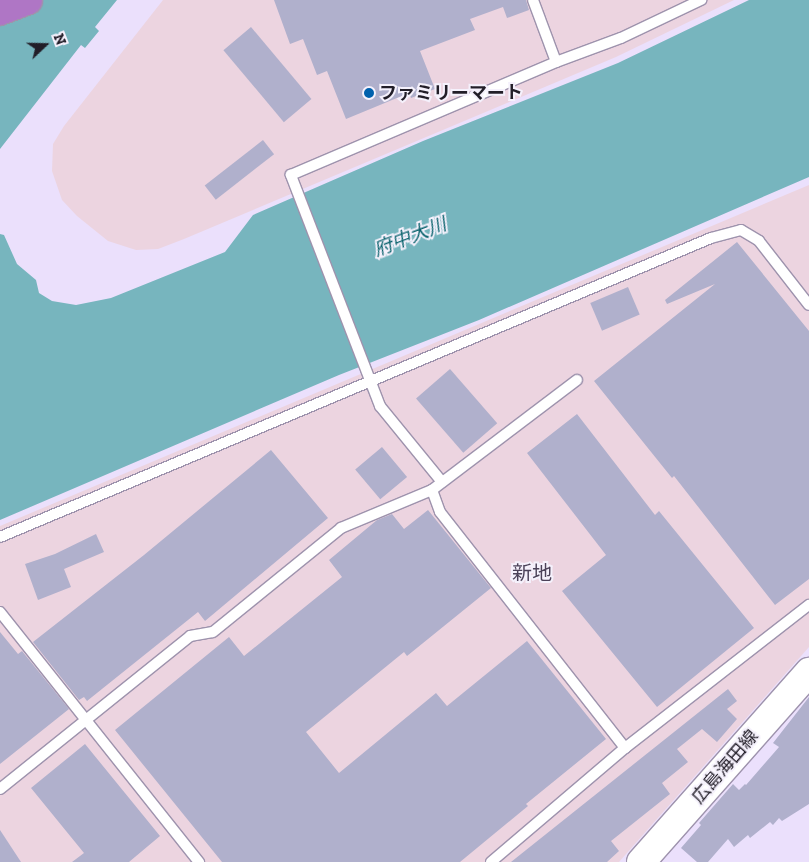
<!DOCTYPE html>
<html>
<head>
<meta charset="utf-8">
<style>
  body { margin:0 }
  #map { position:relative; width:809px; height:862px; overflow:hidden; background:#ebe0fc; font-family:"Zilla Slab","Noto Sans JP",serif }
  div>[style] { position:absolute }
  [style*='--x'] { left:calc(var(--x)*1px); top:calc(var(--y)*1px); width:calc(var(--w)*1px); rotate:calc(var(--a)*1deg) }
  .industrial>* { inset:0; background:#ecd4e0 }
  .water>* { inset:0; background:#77b5be }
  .building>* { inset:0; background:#b0b0cc; transform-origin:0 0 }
  .roads { filter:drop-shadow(1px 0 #9e93ad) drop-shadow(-1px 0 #9e93ad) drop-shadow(0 1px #9e93ad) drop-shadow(0 -1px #9e93ad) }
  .service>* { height:10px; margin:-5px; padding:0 5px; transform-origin:5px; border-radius:5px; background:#fff }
  .secondary>* { height:28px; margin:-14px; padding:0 14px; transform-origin:14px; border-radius:14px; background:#fff }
  .motorway>* { height:28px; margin:-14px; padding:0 14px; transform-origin:14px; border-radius:14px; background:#af76c5 }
  .dots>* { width:14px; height:14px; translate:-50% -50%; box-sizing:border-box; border:2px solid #f5f1fc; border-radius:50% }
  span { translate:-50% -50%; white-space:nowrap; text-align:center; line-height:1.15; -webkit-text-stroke:4px #f5f1fc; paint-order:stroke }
  .poi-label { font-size:18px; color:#221e28; font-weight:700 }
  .left { translate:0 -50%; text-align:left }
  .street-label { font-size:18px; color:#221e28 }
  .water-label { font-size:19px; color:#0a636d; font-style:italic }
  .quarter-label { font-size:20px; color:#4c4259 }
  .north { position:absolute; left:20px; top:20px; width:50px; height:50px; -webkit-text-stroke:4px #f5f1fc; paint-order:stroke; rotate:69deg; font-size:14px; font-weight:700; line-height:20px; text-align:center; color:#221e28 }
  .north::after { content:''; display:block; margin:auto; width:18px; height:22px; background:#221e28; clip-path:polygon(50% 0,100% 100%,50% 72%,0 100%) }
</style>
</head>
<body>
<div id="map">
  <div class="industrial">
    <i style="clip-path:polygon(163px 0,734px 0,616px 57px,184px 239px,158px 249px,136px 250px,108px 241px,77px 216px,62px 200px,52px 171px,53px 144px,64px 126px)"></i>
    <i style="clip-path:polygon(809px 185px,809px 647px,619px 862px,0 862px,0 526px)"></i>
  </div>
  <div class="water">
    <i style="clip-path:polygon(0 0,117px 0,95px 27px,99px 31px,85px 48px,81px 45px,0 149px)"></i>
    <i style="clip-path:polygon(749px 0,809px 0,809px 177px,479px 320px,339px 375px,0 520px,0 234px,4px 235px,17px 264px,36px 280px,39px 293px,52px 301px,76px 305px,111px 298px,225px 252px,253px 215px,423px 141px,618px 63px)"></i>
  </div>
  <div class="building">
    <i style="clip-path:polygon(274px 0,526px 0,529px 10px,507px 18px,503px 7px,470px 19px,475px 30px,420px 51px,435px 89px,411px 98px,409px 93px,346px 119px,327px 71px,317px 75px,303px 39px,290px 44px)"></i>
    <i style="left:251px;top:27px;width:94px;height:36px;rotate:50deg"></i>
    <i style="left:263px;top:140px;width:18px;height:74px;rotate:52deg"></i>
    <i style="clip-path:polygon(737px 242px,809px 331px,809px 579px,775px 605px,674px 476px,672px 478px,594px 381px,715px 284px,667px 304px,665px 300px)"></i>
    <i style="left:628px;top:287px;width:30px;height:41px;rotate:67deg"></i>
    <i style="left:450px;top:369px;width:72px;height:45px;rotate:49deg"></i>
    <i style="clip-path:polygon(577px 414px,655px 515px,659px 511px,754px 628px,657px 707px,562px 591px,606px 555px,527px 453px)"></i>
    <i style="left:382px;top:447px;width:39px;height:35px;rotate:50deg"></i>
    <i style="clip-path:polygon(271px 450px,328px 518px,205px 621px,198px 612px,87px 701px,84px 697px,79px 700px,33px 642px,144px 555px)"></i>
    <i style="clip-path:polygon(428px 510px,491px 588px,407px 656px,404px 652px,306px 732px,339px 773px,436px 693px,447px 706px,527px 641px,606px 739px,526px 804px,528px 806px,460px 862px,222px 862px,115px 730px,229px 637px,244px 656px,342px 577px,329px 560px,377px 520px,392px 514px,404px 529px)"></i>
    <i style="clip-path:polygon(96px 534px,104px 552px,64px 569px,71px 587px,38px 600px,25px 564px,55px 554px)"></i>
    <i style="clip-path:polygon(0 632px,18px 654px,22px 651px,69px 709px,0 764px)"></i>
    <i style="clip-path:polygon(728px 689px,737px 701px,727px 709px,737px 719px,717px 742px,702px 729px,677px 749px,688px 762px,662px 783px,670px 794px,611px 841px,619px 851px,607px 862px,511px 862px)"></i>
    <i style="clip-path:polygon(809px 697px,809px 804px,782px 821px,779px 818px,773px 825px,770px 822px,750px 838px,748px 835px,734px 847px,728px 839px,708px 862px,697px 862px,681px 848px,701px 825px,699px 823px,733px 784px,739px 790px,745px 784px,746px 785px,779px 747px,773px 743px)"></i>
    <i style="clip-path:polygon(85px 744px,160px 836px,129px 862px,72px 862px,84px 853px,31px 788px)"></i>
    <i style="clip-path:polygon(0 830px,21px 862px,0 862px)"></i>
  </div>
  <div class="roads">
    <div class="service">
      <i style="--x:533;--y:0;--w:66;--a:69.6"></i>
      <i style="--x:442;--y:482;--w:98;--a:-129.2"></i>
      <i style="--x:380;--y:406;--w:248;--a:-111.1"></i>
      <i style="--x:291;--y:175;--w:288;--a:-23.1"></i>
      <i style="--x:556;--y:62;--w:69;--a:-20.3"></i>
      <i style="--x:621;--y:38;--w:89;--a:-25.4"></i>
      <i style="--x:432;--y:490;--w:23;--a:70"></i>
      <i style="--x:440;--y:512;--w:300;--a:51.9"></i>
      <i style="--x:0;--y:537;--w:771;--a:-22.81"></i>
      <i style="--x:711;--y:238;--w:31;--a:-15"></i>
      <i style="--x:741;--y:230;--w:21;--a:31"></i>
      <i style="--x:759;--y:241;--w:81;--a:52"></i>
      <i style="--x:0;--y:612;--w:320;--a:51.5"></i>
      <i style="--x:0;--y:789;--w:244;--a:-38.8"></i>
      <i style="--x:190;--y:636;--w:23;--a:-10"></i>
      <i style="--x:213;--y:632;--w:165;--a:-39.1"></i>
      <i style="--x:341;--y:528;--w:99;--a:-22.7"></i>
      <i style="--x:432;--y:490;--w:182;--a:-37.2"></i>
      <i style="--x:491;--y:862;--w:176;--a:-40.4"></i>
      <i style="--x:625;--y:748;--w:233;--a:-37.9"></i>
    </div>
    <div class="secondary">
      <i style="--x:641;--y:862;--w:254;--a:-48.5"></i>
    </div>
    <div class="motorway">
      <i style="--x:0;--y:11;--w:30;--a:-21"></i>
    </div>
  </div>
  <div class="dots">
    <i style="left:369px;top:93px;background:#0061ad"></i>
  </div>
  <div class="poi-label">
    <span class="left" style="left:379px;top:93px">ファミリーマート</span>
  </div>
  <div class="street-label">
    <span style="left:725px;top:767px;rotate:-49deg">広島海田線</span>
  </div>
  <div class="water-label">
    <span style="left:410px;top:237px;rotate:-21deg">府中大川</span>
  </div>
  <div class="quarter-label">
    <span style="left:532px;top:573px">新地</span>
  </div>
  <div class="north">N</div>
</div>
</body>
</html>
